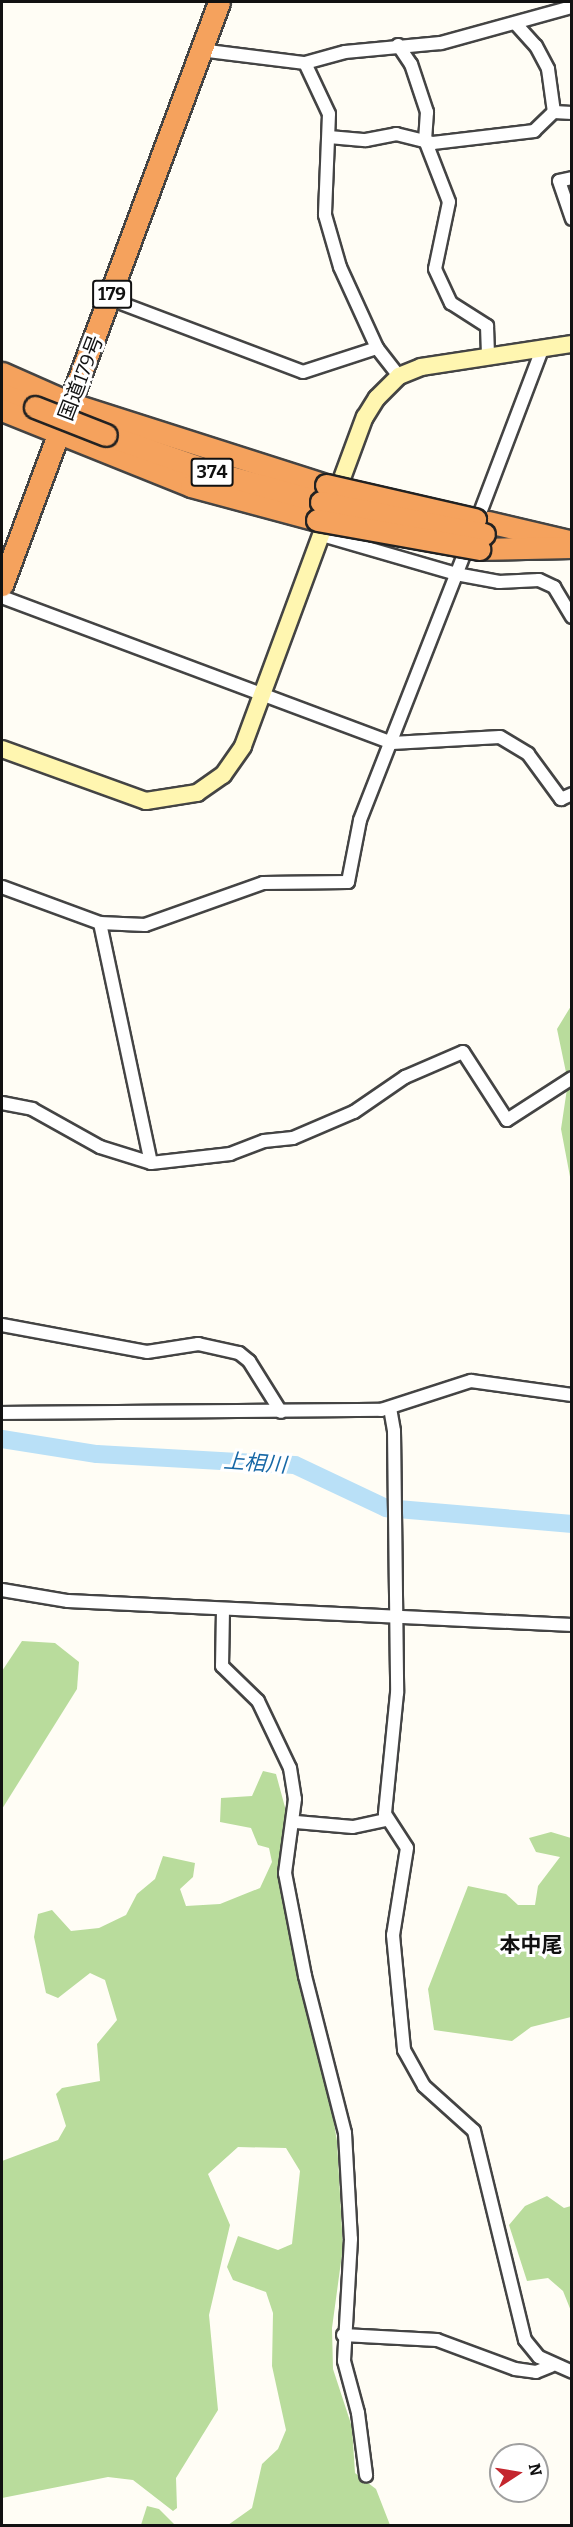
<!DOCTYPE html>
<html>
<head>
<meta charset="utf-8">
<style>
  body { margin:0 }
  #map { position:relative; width:573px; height:2527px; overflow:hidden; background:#fffdf5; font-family:Bitter,"Noto Sans JP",serif }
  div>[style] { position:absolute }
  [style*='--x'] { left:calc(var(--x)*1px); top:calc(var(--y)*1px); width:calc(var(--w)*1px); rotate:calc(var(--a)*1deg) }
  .forest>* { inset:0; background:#b9dc9c }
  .river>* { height:18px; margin:-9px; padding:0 9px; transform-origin:9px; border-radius:9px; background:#b9e0f7 }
  .roads { filter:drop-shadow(2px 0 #444) drop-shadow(-2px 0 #444) drop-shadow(0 2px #444) drop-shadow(0 -2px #444) }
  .street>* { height:12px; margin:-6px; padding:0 6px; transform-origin:6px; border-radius:6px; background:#fff }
  .secondary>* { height:16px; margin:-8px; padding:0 8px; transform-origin:8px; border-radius:8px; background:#fff6b0 }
  .highway>* { height:21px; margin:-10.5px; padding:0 10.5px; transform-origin:10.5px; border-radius:10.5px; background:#f5a25d }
  .bridges { filter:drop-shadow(2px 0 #222) drop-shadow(-2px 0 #222) drop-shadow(0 2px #222) drop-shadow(0 -2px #222) }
  .highway-bridge>* { height:21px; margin:-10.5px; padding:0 10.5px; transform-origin:10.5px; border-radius:10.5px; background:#f5a25d }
  span { translate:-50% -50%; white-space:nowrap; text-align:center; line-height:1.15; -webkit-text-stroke:6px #fff; paint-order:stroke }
  .shield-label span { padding:2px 4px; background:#fff; border:2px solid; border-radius:4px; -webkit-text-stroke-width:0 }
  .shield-label { font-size:18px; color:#111; font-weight:700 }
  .street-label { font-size:20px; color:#111 }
  .water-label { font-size:21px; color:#1768a6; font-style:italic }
  .neighbourhood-label { font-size:21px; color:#111; font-weight:700 }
  .frame { position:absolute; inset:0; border:3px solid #111; pointer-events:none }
  .north { position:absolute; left:489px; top:2443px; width:60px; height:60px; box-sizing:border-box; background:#fff; border:2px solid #a0a0a0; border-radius:50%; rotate:78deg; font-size:16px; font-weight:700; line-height:24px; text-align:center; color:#111 }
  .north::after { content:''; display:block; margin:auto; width:21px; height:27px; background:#c4262e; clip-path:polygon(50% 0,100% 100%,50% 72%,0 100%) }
</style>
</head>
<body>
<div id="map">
  <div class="forest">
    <i style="clip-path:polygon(571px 1006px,571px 1182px,561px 1129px,568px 1082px,557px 1029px)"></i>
    <i style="clip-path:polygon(22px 1641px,55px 1643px,79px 1662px,77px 1689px,2px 1809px,2px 1671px)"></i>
    <i style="clip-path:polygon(263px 1771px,276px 1774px,286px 1811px,279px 1882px,296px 1971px,323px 2058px,337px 2141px,343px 2247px,332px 2328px,333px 2369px,352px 2427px,355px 2473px,376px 2489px,390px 2525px,228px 2525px,252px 2508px,262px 2464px,278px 2449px,286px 2430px,272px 2366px,273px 2313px,266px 2292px,233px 2280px,227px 2267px,238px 2236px,278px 2250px,292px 2244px,300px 2171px,286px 2148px,238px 2147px,208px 2174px,230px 2225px,209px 2315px,218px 2410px,176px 2478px,177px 2508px,173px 2511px,133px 2480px,108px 2477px,2px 2498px,2px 2161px,58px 2140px,66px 2126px,56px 2094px,62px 2088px,100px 2081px,97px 2044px,117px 2020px,105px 1980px,90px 1973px,58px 1998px,46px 1993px,34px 1937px,38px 1914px,52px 1910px,71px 1931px,99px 1928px,126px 1915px,137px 1894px,155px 1879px,163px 1856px,195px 1863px,193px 1877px,180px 1889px,186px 1906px,220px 1904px,260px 1888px,272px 1862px,269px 1848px,258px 1845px,251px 1828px,220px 1822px,221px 1798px,252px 1796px)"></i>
    <i style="clip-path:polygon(551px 1832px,571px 1838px,571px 2017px,531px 2027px,512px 2041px,434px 2030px,428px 1989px,468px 1886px,506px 1894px,518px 1905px,535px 1905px,538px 1886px,560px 1857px,536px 1852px,529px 1838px)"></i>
    <i style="clip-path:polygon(547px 2196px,564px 2208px,571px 2206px,571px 2311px,563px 2291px,548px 2278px,527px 2281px,509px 2225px,525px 2206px)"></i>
    <i style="clip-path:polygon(147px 2506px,159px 2509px,175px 2525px,141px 2525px)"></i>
  </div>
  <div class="river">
    <i style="--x:2;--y:1439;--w:96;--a:9"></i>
    <i style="--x:97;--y:1454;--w:198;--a:3.2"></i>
    <i style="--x:295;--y:1465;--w:101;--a:25.3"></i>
    <i style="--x:386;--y:1508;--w:187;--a:4.9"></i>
  </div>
  <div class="roads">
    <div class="street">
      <i style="--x:515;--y:23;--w:31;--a:48"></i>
      <i style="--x:536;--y:46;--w:26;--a:62"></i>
      <i style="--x:548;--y:69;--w:43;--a:82.1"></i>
      <i style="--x:554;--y:112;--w:18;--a:3"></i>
      <i style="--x:398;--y:45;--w:23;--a:56"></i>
      <i style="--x:411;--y:64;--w:51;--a:71.6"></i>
      <i style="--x:427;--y:112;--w:28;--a:94"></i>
      <i style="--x:425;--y:140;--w:66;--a:68.8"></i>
      <i style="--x:449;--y:202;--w:68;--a:101.8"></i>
      <i style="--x:435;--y:269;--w:38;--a:65"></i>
      <i style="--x:451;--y:303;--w:43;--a:32.6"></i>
      <i style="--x:487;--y:326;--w:29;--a:88"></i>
      <i style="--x:200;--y:50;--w:106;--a:7.1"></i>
      <i style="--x:305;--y:63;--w:41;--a:-15.4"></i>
      <i style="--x:345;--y:52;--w:96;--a:-5.4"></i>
      <i style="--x:441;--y:43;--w:136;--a:-15.4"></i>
      <i style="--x:305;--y:63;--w:56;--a:64.8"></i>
      <i style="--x:329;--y:114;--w:101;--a:92.3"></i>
      <i style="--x:325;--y:215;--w:54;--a:73.9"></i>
      <i style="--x:340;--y:267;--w:89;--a:65.4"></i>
      <i style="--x:377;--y:348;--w:36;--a:52"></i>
      <i style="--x:329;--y:137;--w:37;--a:5"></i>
      <i style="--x:366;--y:140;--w:31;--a:-11"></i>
      <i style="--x:396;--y:134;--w:38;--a:14"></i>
      <i style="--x:433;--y:143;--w:102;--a:-6.8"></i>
      <i style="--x:534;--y:131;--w:28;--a:-44"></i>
      <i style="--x:572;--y:178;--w:13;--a:167"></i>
      <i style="--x:559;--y:181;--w:40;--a:71.1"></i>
      <i style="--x:110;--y:299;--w:206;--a:20.7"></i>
      <i style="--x:303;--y:372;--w:78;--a:-18"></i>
      <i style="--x:475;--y:526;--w:191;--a:-69.2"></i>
      <i style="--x:322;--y:535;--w:140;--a:16.2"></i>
      <i style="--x:456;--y:574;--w:44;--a:10.5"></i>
      <i style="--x:499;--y:582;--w:40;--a:-2.9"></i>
      <i style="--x:539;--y:580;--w:17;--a:25"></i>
      <i style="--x:554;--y:587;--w:35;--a:59"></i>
      <i style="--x:2;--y:597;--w:416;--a:20.5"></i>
      <i style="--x:392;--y:743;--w:108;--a:-3.2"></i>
      <i style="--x:500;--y:737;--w:33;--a:31"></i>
      <i style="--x:528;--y:754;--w:56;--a:53.7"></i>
      <i style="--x:561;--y:799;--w:12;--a:-24"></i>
      <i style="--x:2;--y:887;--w:104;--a:20.2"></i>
      <i style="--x:100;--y:923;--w:45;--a:2.5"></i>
      <i style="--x:145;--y:925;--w:125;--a:-19.6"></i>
      <i style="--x:263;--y:883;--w:85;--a:-0.7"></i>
      <i style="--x:348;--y:882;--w:63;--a:-79"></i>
      <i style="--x:360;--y:820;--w:299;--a:-68.6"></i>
      <i style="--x:100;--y:923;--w:245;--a:78"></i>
      <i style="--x:2;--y:1103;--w:31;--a:11"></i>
      <i style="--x:32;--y:1109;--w:78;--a:29.2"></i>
      <i style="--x:100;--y:1147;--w:53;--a:17.4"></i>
      <i style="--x:151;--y:1163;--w:80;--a:-6.5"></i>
      <i style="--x:230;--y:1154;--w:36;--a:-21"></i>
      <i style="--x:264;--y:1141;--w:29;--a:-6"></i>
      <i style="--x:293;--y:1138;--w:66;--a:-23.1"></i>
      <i style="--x:354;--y:1112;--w:62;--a:-34.5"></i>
      <i style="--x:405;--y:1077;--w:63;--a:-23.3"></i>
      <i style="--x:463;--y:1052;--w:81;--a:57.1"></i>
      <i style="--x:507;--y:1120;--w:77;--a:-32.9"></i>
      <i style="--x:2;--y:1325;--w:147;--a:10.5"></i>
      <i style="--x:147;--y:1352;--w:52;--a:-8.9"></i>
      <i style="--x:198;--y:1344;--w:42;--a:12.4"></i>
      <i style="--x:239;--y:1353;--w:13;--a:39"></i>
      <i style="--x:249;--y:1361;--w:60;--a:57.9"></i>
      <i style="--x:390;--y:1408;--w:23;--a:80"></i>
      <i style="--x:394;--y:1431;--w:262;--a:89.3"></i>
      <i style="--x:397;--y:1693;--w:122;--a:95.7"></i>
      <i style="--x:385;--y:1814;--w:40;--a:57.1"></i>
      <i style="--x:407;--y:1848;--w:88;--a:99.1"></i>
      <i style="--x:393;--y:1935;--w:116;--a:84.5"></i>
      <i style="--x:404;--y:2050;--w:41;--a:60.9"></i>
      <i style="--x:424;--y:2086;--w:67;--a:42"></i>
      <i style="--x:474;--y:2131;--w:215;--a:76.3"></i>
      <i style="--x:525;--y:2340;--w:22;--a:51"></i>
      <i style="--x:539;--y:2357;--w:36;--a:24"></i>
      <i style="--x:2;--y:1413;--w:379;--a:-0.5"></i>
      <i style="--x:381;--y:1410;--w:95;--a:-17.9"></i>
      <i style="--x:471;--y:1381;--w:102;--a:7.9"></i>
      <i style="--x:2;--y:1590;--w:67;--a:9.5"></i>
      <i style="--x:68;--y:1601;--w:505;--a:2.73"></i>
      <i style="--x:223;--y:1610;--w:56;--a:91"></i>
      <i style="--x:222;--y:1666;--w:50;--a:44.2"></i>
      <i style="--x:258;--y:1701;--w:74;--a:64.5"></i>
      <i style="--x:290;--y:1768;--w:31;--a:81"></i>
      <i style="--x:295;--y:1799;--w:75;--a:97.7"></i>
      <i style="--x:285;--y:1873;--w:105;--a:79"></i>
      <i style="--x:305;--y:1976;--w:162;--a:75.7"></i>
      <i style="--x:345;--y:2133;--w:106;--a:86.8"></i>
      <i style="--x:351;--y:2239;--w:122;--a:93.3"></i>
      <i style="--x:344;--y:2361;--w:54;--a:74.9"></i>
      <i style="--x:358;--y:2413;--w:63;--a:82.6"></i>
      <i style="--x:296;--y:1822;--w:57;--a:5"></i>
      <i style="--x:353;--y:1827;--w:35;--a:-12"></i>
      <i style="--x:343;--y:2335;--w:94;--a:3"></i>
      <i style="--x:437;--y:2340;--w:83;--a:20.4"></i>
      <i style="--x:515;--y:2369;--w:21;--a:8"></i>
      <i style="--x:536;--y:2372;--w:16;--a:-22"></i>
    </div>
    <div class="secondary">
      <i style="--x:2;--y:749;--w:153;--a:19.9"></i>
      <i style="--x:146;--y:801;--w:52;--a:-8.9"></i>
      <i style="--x:197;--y:793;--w:32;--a:-35"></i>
      <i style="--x:223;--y:775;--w:35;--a:-55"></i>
      <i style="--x:243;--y:746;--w:351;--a:-69.7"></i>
      <i style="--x:365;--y:417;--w:22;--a:-58"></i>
      <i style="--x:377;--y:398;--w:31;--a:-45"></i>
      <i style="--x:399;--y:376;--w:24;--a:-22"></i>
      <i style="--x:421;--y:367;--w:153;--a:-8.7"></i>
    </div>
    <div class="highway">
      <i style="--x:2;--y:373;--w:77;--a:23.9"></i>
      <i style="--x:72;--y:404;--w:267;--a:17.7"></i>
      <i style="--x:2;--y:394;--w:34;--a:21"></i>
      <i style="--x:2;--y:410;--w:204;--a:21.9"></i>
      <i style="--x:191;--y:486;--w:131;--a:15.1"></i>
      <i style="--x:106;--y:435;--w:113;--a:19.1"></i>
      <i style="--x:213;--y:472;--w:112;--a:15.5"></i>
      <i style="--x:488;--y:522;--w:83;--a:13.2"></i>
      <i style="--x:479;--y:549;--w:93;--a:-1.2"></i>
      <i style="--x:2;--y:585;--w:622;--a:-69.58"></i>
    </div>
  </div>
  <div class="bridges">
    <div class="highway-bridge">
      <i style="--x:35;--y:407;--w:76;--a:21.5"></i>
      <i style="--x:326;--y:485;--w:153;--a:12.9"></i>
      <i style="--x:321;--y:502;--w:166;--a:11.1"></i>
      <i style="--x:317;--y:520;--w:165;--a:10.1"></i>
    </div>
  </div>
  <div class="shield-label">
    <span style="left:112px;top:294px">179</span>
    <span style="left:212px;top:472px">374</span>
  </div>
  <div class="street-label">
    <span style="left:81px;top:378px;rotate:-69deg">国道179号</span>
  </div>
  <div class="water-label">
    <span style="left:255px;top:1463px;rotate:4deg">上相川</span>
  </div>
  <div class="neighbourhood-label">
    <span style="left:531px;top:1945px">本中尾</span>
  </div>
  <div class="frame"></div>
  <div class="north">N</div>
</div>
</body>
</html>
